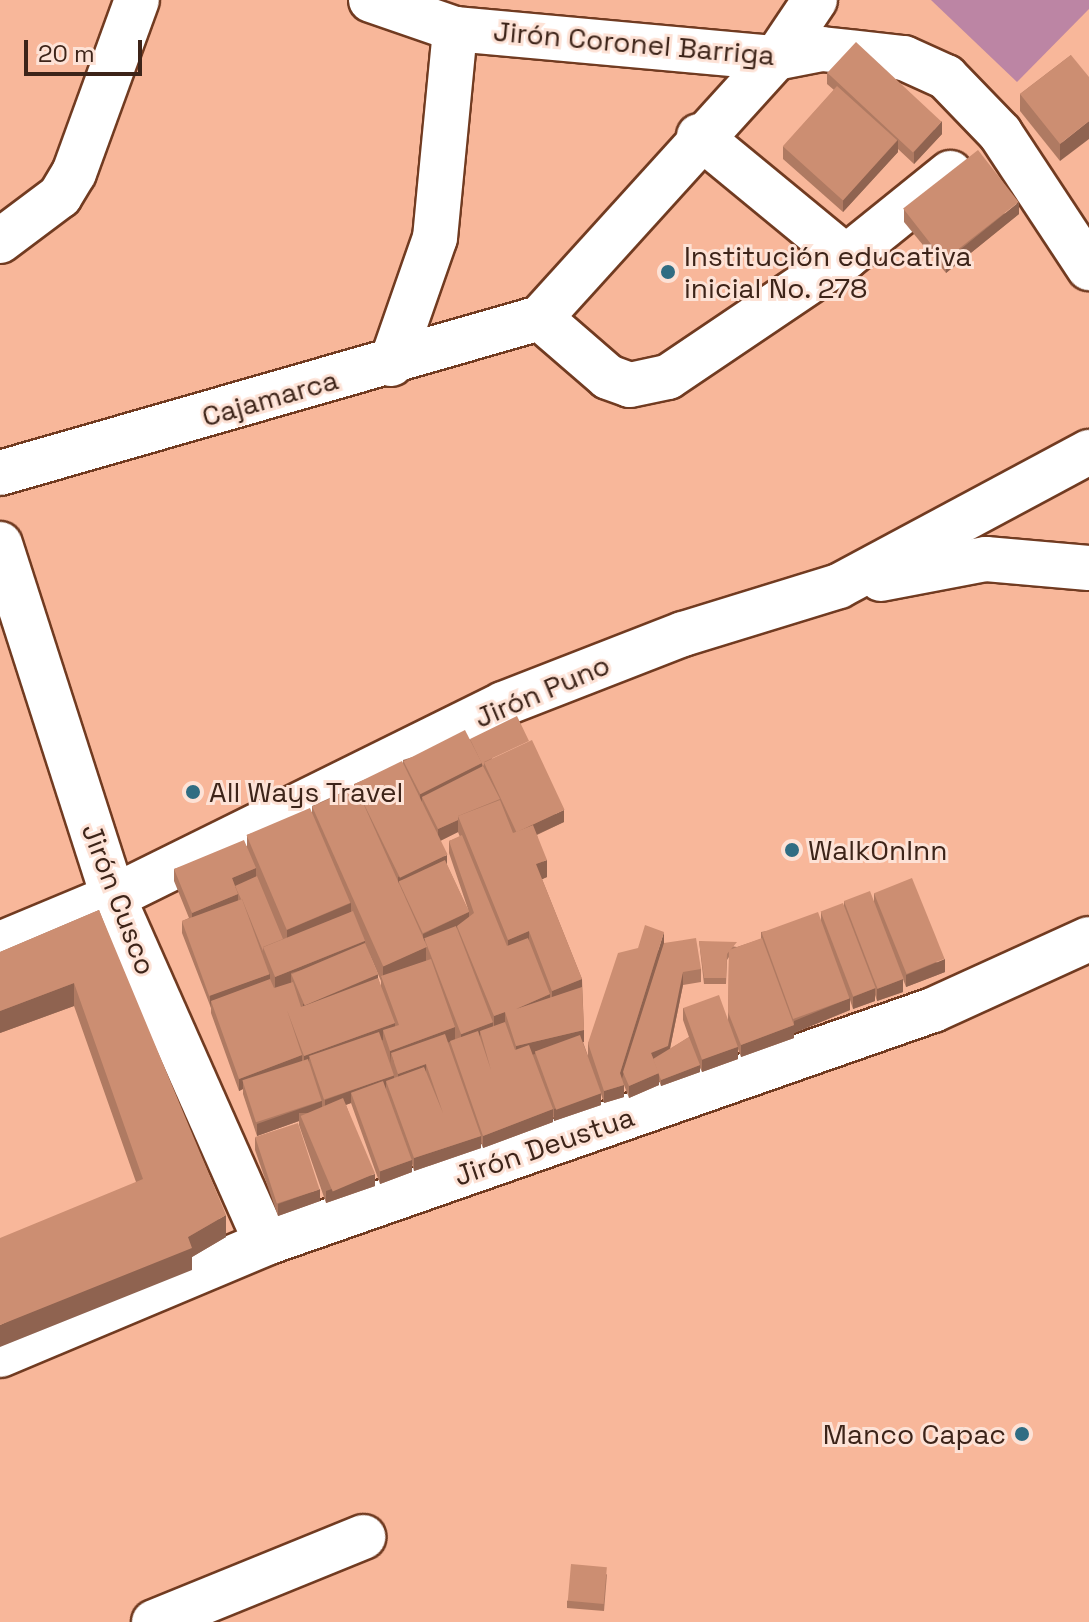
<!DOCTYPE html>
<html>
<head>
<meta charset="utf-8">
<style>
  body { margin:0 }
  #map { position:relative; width:1089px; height:1622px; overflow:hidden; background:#f8b79a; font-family:"Space Grotesk",sans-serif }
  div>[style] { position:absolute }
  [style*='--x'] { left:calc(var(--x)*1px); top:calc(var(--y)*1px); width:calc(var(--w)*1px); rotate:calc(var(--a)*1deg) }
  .green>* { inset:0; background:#bc85a4 }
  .roads { filter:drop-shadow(2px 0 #713b21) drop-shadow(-2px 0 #713b21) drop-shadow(0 2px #713b21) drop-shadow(0 -2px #713b21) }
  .minor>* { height:44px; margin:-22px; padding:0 22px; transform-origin:22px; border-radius:22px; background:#fff }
  .wall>* { inset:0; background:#af7a62 }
  .shaded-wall>* { inset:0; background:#8f6350 }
  .building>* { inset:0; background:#cc8e72; transform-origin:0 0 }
  .dots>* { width:22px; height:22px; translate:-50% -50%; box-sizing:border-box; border:4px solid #fde2d6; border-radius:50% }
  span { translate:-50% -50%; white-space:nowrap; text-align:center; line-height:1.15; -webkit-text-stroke:6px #fde2d6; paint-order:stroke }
  .street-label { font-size:28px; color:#3d2419 }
  .poi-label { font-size:28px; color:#3d2419 }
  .left { translate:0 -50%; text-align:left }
  .right { translate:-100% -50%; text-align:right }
  .scale { position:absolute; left:24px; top:40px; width:118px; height:36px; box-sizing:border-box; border:4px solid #3d2419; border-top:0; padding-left:10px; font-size:24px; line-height:28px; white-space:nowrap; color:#3d2419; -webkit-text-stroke:6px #fde2d6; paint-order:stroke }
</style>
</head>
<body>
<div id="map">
  <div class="green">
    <i style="clip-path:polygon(931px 0,1089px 0,1089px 9px,1017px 82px)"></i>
  </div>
  <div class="roads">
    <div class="minor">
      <i style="--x:371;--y:0;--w:89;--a:19"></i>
      <i style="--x:455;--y:29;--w:322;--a:5.2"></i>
      <i style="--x:776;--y:58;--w:47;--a:-11.1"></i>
      <i style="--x:822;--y:49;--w:82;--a:6.3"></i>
      <i style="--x:904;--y:58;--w:46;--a:24.3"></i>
      <i style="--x:946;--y:77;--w:78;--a:46"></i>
      <i style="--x:1000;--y:133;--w:162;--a:56.6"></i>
      <i style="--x:699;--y:136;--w:190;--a:39.5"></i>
      <i style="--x:0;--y:241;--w:75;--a:-36.9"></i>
      <i style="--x:60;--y:196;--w:27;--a:-59"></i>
      <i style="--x:74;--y:173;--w:184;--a:-70"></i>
      <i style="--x:540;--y:318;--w:90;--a:40.9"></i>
      <i style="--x:608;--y:377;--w:23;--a:20"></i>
      <i style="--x:630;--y:385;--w:39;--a:-12"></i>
      <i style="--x:668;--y:377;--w:215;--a:-34"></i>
      <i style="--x:846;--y:257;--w:134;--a:-38.9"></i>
      <i style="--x:391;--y:364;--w:133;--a:-70.8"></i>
      <i style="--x:435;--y:238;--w:210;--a:-84.5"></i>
      <i style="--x:0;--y:473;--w:562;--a:-16.02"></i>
      <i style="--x:540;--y:318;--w:351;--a:-47.8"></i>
      <i style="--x:776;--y:58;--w:70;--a:-56.1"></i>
      <i style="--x:0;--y:544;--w:371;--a:72.2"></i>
      <i style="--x:113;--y:897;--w:378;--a:66.1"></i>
      <i style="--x:881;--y:579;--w:107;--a:-10.8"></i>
      <i style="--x:986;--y:559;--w:103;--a:5"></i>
      <i style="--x:0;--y:944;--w:122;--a:-22.6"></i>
      <i style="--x:113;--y:897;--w:435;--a:-26.3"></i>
      <i style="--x:503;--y:704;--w:193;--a:-21.3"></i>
      <i style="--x:683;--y:634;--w:163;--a:-17.1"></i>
      <i style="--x:839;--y:586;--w:284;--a:-28.2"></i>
      <i style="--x:0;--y:1355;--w:289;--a:-22.8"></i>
      <i style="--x:266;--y:1243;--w:707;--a:-19.26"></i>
      <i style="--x:933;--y:1010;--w:171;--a:-24.5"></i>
      <i style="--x:154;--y:1622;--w:226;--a:-22.1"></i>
    </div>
  </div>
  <div class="wall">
    <i style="clip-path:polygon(1071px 55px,1060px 161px,1020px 111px,1020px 94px)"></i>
    <i style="clip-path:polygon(827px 72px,942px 134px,914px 164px,898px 149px,898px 152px,843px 212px,783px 159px,783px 147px,834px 90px,827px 84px)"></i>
    <i style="clip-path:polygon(904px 209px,1019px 214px,946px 273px,904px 222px)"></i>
    <i style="clip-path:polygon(evenodd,470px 739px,564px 822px,537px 835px,547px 877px,542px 879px,582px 979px,584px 1030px,584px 1042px,583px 1042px,588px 1056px,588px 1043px,664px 943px,701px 969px,701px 982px,683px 985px,670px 1049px,689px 1037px,683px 1020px,683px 1008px,728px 1020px,729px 957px,727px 960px,726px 984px,704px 984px,699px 941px,737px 947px,761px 939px,761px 932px,821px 922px,821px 912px,844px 907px,844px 901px,874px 901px,874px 893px,945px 972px,906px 987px,903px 979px,903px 992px,877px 1001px,875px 995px,875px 1001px,853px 1009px,850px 1000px,850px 1010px,794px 1033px,794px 1032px,794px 1038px,741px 1057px,738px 1049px,738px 1059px,702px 1072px,700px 1068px,700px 1072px,661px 1086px,659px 1081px,659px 1085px,629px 1098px,624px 1085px,624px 1097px,604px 1103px,601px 1094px,601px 1105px,554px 1121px,553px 1116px,553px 1122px,483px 1148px,481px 1143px,481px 1148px,414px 1171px,412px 1164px,412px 1172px,380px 1184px,351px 1103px,346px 1105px,375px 1186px,326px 1203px,299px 1125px,299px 1121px,257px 1136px,243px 1094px,243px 1089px,239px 1091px,211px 1013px,211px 1008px,182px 933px,182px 921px,189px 918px,174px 881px,174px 869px,247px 846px,247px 835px,312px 812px,312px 806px,354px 787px,354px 784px,403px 764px,403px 760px,470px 739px,458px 832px,460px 837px,449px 841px,449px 853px,469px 912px,447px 865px,440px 841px,458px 832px,470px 739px,369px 953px,381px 981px,381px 987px,378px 978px,369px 953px)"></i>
    <i style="clip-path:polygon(99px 910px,226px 1237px,192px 1257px,192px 1270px,136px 1182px,74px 1006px,0 1033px,0 952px)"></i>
    <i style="clip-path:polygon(255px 1137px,320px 1201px,278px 1216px,255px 1150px)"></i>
    <i style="clip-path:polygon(607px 1574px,604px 1611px,567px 1608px,567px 1601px)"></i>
  </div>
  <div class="shaded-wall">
    <i style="clip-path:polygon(942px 121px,942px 134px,914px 164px,914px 152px)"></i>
    <i style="clip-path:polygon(1089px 121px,1089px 139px,1060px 161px,1060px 144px)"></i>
    <i style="clip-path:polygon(898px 140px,898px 152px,843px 212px,843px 200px)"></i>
    <i style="clip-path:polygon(1019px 202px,1019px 214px,946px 273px,946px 261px)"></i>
    <i style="clip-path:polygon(482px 763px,482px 775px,422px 797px,422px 804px,420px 805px,420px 793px)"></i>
    <i style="clip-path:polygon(564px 810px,564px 822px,514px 845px,514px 833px)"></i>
    <i style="clip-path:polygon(458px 820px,458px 832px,438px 842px,438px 829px)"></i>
    <i style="clip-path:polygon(447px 855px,447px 867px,399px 881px,398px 890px,398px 877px)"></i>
    <i style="clip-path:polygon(547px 860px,547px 877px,536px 882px,536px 864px)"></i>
    <i style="clip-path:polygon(256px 868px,256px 881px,236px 889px,232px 878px)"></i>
    <i style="clip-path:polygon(238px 894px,238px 907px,192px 926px,192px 913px)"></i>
    <i style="clip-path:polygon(351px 903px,351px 920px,287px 947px,287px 930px)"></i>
    <i style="clip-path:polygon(469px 912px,469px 925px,457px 926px,457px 930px,425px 939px,425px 946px,423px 946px,423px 934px)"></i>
    <i style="clip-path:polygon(529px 931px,529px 949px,508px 957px,508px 940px)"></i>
    <i style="clip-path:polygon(664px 932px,664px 944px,620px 1085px,620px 1073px)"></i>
    <i style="clip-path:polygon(365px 941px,365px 953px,291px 973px,291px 983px,275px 989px,275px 977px)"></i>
    <i style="clip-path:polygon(426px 947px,426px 965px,383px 980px,383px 966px)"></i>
    <i style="clip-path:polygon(945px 959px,945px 972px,906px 987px,906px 975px)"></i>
    <i style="clip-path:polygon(683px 972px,683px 985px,668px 1058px,655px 1063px,651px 1053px)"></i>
    <i style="clip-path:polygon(270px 974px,270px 986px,211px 1001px,210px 1008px,210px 995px)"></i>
    <i style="clip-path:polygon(378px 974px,378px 987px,303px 1016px,303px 1004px)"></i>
    <i style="clip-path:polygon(582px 979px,582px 997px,552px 1008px,552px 991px)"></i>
    <i style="clip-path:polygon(903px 979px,903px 992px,877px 1001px,877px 989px)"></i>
    <i style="clip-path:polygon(74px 983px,74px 1006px,0 1033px,0 1011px)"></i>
    <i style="clip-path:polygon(875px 988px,875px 1001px,853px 1009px,853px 997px)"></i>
    <i style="clip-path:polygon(550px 994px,550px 1006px,516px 1009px)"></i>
    <i style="clip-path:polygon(850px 998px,850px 1010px,794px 1033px,794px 1021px)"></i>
    <i style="clip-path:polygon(505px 1012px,505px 1025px,494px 1029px,494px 1016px)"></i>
    <i style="clip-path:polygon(493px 1022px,493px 1035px,480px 1031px,480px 1039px,461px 1047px,461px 1034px)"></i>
    <i style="clip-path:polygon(395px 1023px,395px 1036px,383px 1030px,383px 1040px,313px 1065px,309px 1057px,309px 1067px,304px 1068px,304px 1056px)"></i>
    <i style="clip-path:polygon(794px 1025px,794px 1038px,741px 1057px,741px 1045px)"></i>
    <i style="clip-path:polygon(455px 1027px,455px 1040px,394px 1062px,391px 1053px,390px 1063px,390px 1051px)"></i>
    <i style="clip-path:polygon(584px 1030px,584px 1042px,536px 1054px,535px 1051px,535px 1054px,516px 1059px,516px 1046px)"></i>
    <i style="clip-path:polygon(738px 1047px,738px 1059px,702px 1072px,702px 1059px)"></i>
    <i style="clip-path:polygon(302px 1055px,302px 1068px,243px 1082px,243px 1089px,239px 1091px,239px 1079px)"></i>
    <i style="clip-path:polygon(426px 1064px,426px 1077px,398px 1086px,398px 1074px)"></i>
    <i style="clip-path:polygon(700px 1065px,700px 1072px,661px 1086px,661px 1080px)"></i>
    <i style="clip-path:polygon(659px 1073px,659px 1085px,629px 1098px,629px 1086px)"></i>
    <i style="clip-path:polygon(394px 1075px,394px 1088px,386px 1081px,386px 1091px,351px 1093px,351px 1103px,325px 1112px,325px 1100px)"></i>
    <i style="clip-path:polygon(624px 1085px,624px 1097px,604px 1103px,604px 1091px)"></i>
    <i style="clip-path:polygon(601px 1093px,601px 1105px,554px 1121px,554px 1109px)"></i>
    <i style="clip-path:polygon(322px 1101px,322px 1113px,299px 1113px,299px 1121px,257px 1136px,257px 1124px)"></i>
    <i style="clip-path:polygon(553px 1109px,553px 1122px,483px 1148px,483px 1136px)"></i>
    <i style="clip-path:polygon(481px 1136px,481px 1148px,414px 1171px,414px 1158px)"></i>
    <i style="clip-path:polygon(412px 1160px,412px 1172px,380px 1184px,380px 1171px)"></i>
    <i style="clip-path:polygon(375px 1174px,375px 1186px,326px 1203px,326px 1191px)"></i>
    <i style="clip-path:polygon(320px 1189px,320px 1201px,278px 1216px,278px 1204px)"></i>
    <i style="clip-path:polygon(226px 1215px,226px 1237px,192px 1257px,192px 1270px,0 1347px,0 1325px,188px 1237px)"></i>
  </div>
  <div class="building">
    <i style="left:856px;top:42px;width:117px;height:42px;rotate:43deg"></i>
    <i style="clip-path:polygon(1071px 55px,1089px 77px,1089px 121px,1060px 144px,1020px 94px)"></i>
    <i style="left:837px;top:86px;width:81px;height:81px;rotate:42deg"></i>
    <i style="left:978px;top:150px;width:66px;height:95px;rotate:52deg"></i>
    <i style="clip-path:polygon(517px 716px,529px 741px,484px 762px,484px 765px,483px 766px,470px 739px)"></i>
    <i style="left:465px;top:730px;width:37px;height:69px;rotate:63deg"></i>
    <i style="left:532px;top:740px;width:77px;height:53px;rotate:65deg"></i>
    <i style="left:402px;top:761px;width:104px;height:53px;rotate:64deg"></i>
    <i style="clip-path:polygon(483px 766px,500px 799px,458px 816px,458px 820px,438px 829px,422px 797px)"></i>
    <i style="left:356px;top:787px;width:175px;height:48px;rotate:66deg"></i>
    <i style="clip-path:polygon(500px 800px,513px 833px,533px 825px,547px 860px,536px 864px,582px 979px,552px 991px,529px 931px,508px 940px,458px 816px)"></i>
    <i style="left:310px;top:808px;width:103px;height:69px;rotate:67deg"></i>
    <i style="clip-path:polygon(462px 835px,507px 946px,528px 938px,550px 994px,516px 1009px,582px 987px,584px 1030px,516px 1046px,505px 1012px,494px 1016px,457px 926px,474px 913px,449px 841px)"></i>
    <i style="clip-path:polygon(244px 840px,256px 868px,232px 878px,238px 894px,192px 913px,174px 869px)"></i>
    <i style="left:445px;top:860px;width:57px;height:51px;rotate:65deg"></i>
    <i style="clip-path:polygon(257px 876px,283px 939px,263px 947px,263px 951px,242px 899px,241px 899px,235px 886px)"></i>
    <i style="left:912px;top:878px;width:87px;height:41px;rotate:68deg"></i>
    <i style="left:870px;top:891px;width:94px;height:28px;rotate:69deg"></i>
    <i style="left:242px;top:899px;width:80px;height:64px;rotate:70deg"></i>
    <i style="left:843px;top:903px;width:91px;height:24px;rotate:69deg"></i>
    <i style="clip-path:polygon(99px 910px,226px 1215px,188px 1237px,192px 1248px,0 1325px,0 1238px,143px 1179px,74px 983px,0 1011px,0 952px)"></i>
    <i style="left:353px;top:911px;width:32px;height:97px;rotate:68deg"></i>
    <i style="left:818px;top:912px;width:92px;height:60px;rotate:70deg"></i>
    <i style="clip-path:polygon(645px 925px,664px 932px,620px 1073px,624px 1085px,604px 1091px,588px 1043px,618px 953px,638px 948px)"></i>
    <i style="left:456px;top:926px;width:103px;height:34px;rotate:69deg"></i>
    <i style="clip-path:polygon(696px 938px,701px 969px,683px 972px,668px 1046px,651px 1053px,659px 1073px,629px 1086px,623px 1072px,664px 943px)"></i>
    <i style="clip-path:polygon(762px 938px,794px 1025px,741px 1045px,728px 1012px,729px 950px)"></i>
    <i style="clip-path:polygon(699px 941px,737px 942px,727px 954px,726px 978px,704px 978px)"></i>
    <i style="left:365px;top:943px;width:34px;height:80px;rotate:67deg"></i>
    <i style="clip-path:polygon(431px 959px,455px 1027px,390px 1051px,383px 1030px,399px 1025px,381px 976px)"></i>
    <i style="clip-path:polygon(378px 978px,395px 1023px,304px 1056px,287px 1010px,302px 1055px,239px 1079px,211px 1001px,270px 979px,274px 988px,293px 982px,301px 1007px)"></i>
    <i style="left:719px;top:995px;width:55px;height:38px;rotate:70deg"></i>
    <i style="clip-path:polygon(505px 1022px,515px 1050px,529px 1045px,553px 1109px,483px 1136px,450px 1041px,478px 1031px,491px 1070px,480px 1031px)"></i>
    <i style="left:379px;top:1032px;width:46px;height:74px;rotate:71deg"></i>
    <i style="clip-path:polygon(445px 1034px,481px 1136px,414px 1158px,386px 1081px,424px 1067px,443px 1113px,426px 1064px,398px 1074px,391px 1053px)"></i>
    <i style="left:580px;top:1035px;width:62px;height:48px;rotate:70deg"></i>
    <i style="clip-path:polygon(689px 1037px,700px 1065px,661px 1080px,653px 1059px)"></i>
    <i style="left:308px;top:1059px;width:44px;height:69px;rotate:72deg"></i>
    <i style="left:383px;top:1081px;width:84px;height:34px;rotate:70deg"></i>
    <i style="left:343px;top:1098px;width:82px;height:46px;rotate:67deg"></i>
    <i style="left:298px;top:1123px;width:70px;height:45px;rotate:72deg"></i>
    <i style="left:571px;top:1564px;width:36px;height:37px;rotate:5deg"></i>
  </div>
  <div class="dots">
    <i style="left:668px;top:272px;background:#306d83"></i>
    <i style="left:193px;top:792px;background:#306d83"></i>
    <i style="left:792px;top:850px;background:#306d83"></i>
    <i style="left:1022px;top:1434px;background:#306d83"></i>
  </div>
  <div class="street-label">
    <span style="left:634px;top:43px;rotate:5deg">Jirón Coronel Barriga</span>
    <span style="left:270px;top:398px;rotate:-16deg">Cajamarca</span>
    <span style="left:542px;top:691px;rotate:-23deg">Jirón Puno</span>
    <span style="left:119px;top:899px;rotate:69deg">Jirón Cusco</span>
    <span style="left:544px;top:1146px;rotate:-19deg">Jirón Deustua</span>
  </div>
  <div class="poi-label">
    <span class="left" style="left:684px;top:272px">Institución educativa<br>inicial No. 278</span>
    <span class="left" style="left:209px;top:792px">All Ways Travel</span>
    <span class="left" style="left:808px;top:850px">WalkOnInn</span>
    <span class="right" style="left:1006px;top:1434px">Manco Capac</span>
  </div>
  <div class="scale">20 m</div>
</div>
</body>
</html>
